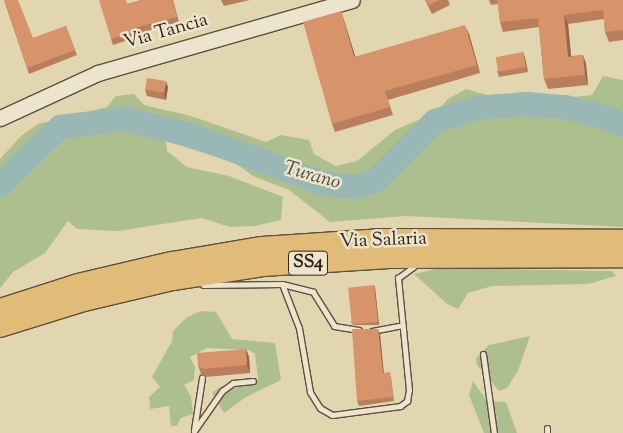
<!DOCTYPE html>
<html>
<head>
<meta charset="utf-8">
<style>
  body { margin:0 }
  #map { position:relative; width:623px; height:433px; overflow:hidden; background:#e2d6b1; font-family:"Sorts Mill Goudy",serif }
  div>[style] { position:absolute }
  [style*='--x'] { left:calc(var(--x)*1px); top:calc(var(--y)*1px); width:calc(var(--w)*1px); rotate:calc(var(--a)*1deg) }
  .green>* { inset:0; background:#aebf8f }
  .river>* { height:24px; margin:-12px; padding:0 12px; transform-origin:12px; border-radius:12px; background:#98b7b5 }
  .roads { filter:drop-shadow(1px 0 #5e4e3d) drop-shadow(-1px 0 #5e4e3d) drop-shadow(0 1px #5e4e3d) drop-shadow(0 -1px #5e4e3d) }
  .lane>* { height:5px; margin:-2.5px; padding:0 2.5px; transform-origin:2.5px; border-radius:2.5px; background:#ece4cc }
  .secondary>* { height:15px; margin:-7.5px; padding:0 7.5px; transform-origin:7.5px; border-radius:7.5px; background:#ece4cc }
  .highway>* { height:20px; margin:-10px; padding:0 10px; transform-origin:10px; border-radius:10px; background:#e1bb78 }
  .wall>* { inset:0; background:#b97e5b }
  .shaded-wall>* { inset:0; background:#96674a }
  .building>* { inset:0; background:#d7936a; transform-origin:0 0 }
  span { translate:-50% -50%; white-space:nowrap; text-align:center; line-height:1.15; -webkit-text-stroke:5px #ece4cc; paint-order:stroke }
  .shield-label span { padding:1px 4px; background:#ece4cc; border:1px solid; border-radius:4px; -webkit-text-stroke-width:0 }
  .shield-label { font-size:18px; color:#322116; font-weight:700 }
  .street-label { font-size:19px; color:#322116 }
  .water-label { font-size:20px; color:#514e46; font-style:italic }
</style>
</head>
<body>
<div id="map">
  <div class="green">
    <i style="clip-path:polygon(603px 76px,623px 80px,623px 227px,406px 216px,330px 222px,289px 190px,253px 176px,235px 163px,166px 141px,167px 151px,187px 167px,229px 176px,283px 197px,281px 220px,255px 226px,230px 227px,202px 218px,118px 231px,77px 229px,68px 221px,45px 253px,13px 272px,0 288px,0 159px,21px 136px,38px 124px,107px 107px,116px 96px,134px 94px,144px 105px,191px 116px,266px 142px,281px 135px,309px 140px,314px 154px,336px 166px,357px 161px,395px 130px,435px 113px,448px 99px,466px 89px,487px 95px,535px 93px,564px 98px,592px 95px)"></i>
    <i style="clip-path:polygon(440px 268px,612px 271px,616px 276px,588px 284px,492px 286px,468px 293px,458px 309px,447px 304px,414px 274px)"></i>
    <i style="clip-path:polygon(201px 311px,216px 312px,232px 339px,275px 343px,281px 380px,246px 397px,224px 413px,212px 393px,222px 386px,232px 388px,249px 385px,258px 379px,255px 354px,249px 350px,207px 348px,190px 357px,195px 367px,194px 380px,184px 385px,191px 396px,193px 414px,181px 418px,177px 426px,171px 426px,169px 406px,150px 409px,149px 397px,160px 387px,152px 377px,172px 341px,173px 331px,187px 317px)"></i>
    <i style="clip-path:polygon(530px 336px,518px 371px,507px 388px,499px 391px,477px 365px,476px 358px,489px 345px)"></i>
    <i style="clip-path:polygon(473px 381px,487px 401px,506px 402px,517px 433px,484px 433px,469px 395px)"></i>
  </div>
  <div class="river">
    <i style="--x:0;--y:185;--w:83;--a:-44"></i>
    <i style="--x:60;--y:127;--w:65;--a:-7"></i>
    <i style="--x:125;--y:119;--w:68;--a:13.6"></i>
    <i style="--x:191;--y:135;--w:143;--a:20.1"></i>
    <i style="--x:325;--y:184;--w:30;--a:6"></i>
    <i style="--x:355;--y:187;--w:22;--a:-16"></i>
    <i style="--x:376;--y:181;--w:84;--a:-45.5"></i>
    <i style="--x:435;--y:121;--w:44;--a:-17.2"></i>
    <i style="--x:477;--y:108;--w:50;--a:-4.6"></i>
    <i style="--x:527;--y:104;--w:38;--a:5"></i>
    <i style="--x:565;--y:107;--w:38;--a:14"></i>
    <i style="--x:602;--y:116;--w:23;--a:23"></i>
  </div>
  <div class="roads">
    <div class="lane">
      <i style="--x:282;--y:284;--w:32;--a:14"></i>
      <i style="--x:313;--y:292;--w:40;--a:58"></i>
      <i style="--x:334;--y:326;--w:25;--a:9"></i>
      <i style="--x:203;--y:285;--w:79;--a:-0.7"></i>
      <i style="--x:282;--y:284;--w:47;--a:68.9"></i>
      <i style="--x:299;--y:328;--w:65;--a:80.2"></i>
      <i style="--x:310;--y:392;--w:19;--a:58"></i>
      <i style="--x:320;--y:408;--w:14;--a:30"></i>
      <i style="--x:332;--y:415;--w:69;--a:-7.5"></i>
      <i style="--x:400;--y:406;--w:9;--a:-36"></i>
      <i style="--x:407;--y:401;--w:11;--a:-80"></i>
      <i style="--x:409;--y:390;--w:113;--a:-95.6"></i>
      <i style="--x:398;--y:278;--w:19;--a:-36"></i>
      <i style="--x:372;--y:331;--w:31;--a:-11"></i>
      <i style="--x:483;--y:354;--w:80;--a:82.1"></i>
      <i style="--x:547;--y:428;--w:5;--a:90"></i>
      <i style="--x:194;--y:430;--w:53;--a:-81.3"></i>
      <i style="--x:194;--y:431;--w:49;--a:-55"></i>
      <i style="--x:222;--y:391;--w:14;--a:-36"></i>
      <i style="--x:233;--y:383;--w:20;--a:-6"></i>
    </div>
    <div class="secondary">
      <i style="--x:0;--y:118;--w:108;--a:-24.7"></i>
      <i style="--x:98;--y:73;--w:264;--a:-16"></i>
    </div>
    <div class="highway">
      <i style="--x:0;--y:309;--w:82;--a:-17.8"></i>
      <i style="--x:78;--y:284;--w:97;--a:-13.2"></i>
      <i style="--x:172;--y:262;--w:91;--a:-9.5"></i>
      <i style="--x:262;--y:247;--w:121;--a:-3.8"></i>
      <i style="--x:383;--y:239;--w:240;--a:0.2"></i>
      <i style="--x:0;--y:327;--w:88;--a:-17.2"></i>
      <i style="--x:84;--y:301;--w:91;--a:-13.3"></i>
      <i style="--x:173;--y:280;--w:91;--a:-8.8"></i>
      <i style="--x:263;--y:266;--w:127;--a:-3.6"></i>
      <i style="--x:390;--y:258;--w:233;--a:-0.2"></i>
    </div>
  </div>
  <div class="wall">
    <i style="clip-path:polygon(4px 0,33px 38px,66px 26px,77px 55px,29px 74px)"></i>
    <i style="clip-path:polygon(141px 0,173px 0,179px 22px,137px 34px,138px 37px,113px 45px,111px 39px,127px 4px)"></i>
    <i style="clip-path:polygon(221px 0,250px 0,224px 6px)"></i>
    <i style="clip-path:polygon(425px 0,448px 0,450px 5px,432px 14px)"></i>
    <i style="clip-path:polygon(489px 0,623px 0,623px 40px,609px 42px,605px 32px,604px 19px,568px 24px,571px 56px,583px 55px,586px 64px,588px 85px,548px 89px,544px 79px,539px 27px,503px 32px,500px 22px,498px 4px,491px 5px)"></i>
    <i style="clip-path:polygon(341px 11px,355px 57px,469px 34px,480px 73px,388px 100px,393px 115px,335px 132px,332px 124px)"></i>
    <i style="clip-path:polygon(523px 52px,525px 58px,528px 72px,499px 77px,497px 71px)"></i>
    <i style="clip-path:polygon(168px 87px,166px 100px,147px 96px,145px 90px)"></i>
    <i style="clip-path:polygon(374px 285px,375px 288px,379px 325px,353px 325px,351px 322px)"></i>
    <i style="clip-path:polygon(380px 334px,384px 373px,391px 377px,394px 401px,359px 406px,357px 401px)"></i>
    <i style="clip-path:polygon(246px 349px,249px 357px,250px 373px,206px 377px,201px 374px,198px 365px)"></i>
  </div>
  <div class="shaded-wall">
    <i style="clip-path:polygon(341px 11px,344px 20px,358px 65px,354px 57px)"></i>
    <i style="clip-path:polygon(564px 15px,568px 24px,572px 66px,568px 57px)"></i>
    <i style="clip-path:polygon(465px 25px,469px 34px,480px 73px,477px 65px)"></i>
    <i style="clip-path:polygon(523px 52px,525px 58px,528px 72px,526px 67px)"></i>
    <i style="clip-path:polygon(583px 55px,586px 64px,588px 85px,585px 75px)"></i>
    <i style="clip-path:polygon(166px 81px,168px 87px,166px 100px,164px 94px)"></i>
    <i style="clip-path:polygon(374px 285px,375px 288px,379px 325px,378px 322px)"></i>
    <i style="clip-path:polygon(378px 329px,380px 334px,384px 378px,383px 373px)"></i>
    <i style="clip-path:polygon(246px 349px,249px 357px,250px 373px,247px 365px)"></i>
  </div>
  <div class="building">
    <i style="clip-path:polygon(4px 0,18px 0,33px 38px,66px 26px,75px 50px,27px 68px)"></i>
    <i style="clip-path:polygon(99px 0,126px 0,127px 4px,141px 0,172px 0,177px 17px,134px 28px,135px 31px,111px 39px)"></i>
    <i style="clip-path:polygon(426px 0,440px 0,429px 5px)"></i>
    <i style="clip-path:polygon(497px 0,623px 0,623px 30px,605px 32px,603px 10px,564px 15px,568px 57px,583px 55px,585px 75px,544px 79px,538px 18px,500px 22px)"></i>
    <i style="clip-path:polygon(341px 11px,354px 57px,465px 25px,477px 65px,385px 91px,390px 107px,332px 124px,303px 22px)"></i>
    <i style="left:523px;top:52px;width:15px;height:28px;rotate:79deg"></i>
    <i style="left:147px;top:78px;width:19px;height:12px;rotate:9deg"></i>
    <i style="left:374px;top:285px;width:37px;height:26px;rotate:84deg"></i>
    <i style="clip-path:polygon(352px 329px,378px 329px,383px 373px,390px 372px,393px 397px,357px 401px)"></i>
    <i style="clip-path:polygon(246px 349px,247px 365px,203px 369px,198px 365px,197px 353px)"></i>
  </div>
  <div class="shield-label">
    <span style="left:308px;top:263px">SS4</span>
  </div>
  <div class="street-label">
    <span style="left:166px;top:32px;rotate:-16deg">Via Tancia</span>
    <span style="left:383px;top:241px;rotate:-2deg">Via Salaria</span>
  </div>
  <div class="water-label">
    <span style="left:312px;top:176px;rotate:16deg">Turano</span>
  </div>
</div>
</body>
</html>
